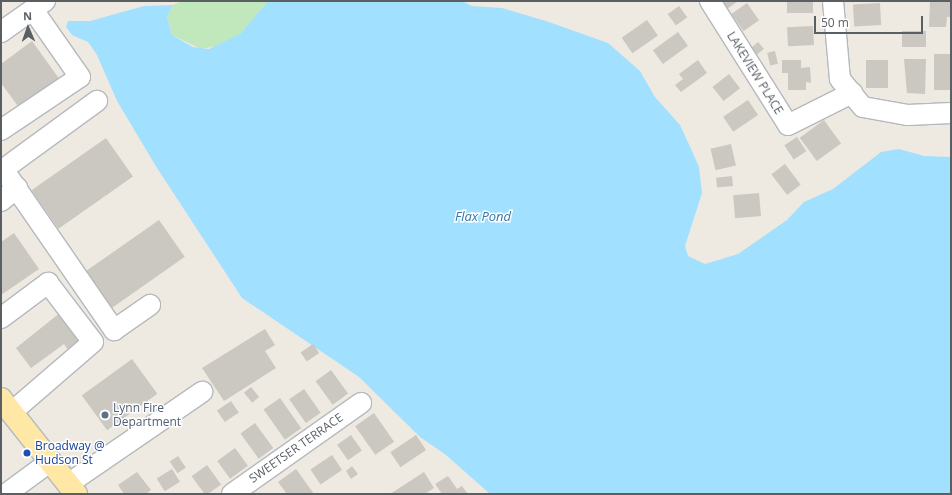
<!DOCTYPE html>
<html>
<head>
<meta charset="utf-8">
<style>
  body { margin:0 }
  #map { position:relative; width:952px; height:495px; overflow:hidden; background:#eeeae2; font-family:"Open Sans",sans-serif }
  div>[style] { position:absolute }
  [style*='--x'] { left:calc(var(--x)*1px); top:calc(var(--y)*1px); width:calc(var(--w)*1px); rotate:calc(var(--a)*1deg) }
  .green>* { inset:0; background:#c0e8bc }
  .water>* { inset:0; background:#a1e0ff }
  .building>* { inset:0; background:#cbc7c1; transform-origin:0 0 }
  .roads { filter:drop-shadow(1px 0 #b5b9bd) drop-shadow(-1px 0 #b5b9bd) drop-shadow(0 1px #b5b9bd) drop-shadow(0 -1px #b5b9bd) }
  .minor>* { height:20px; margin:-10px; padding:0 10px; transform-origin:10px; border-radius:10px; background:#fff }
  .major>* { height:22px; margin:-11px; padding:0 11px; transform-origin:11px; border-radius:11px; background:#ffe7a6 }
  .dots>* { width:11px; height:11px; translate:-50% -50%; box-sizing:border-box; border:2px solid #fff; border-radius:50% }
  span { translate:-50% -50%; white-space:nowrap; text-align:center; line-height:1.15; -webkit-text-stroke:3px #fff; paint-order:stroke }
  .street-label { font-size:12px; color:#5a5f64 }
  .service-label { font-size:12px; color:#4e5e75 }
  .left { translate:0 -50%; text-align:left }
  .transit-label { font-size:12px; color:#164399 }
  .water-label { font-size:13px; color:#3277a7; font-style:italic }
  .frame { position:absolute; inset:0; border:2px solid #5a5f64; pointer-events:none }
  .north { position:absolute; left:8px; top:8px; width:40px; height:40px; -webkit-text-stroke:3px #fff; paint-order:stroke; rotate:358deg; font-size:11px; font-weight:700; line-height:16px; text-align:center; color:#5a5f64 }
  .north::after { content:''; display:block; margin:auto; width:14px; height:18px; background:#5a5f64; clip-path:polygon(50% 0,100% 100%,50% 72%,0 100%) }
  .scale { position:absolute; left:814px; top:16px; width:109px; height:18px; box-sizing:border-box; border:2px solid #5a5f64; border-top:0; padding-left:5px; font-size:12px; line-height:14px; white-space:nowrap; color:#5a5f64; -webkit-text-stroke:3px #fff; paint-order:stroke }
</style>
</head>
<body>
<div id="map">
  <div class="green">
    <i style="clip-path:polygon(182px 1px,268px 1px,240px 34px,218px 46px,201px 49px,172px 35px,167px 17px,173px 5px)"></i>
  </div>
  <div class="water">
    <i style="clip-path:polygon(268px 1px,462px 1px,472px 6px,502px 8px,549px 22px,608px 43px,640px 71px,655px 97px,680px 125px,692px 151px,699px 167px,702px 193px,685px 246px,688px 256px,705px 264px,738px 254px,787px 220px,804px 202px,833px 189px,881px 152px,899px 149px,924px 156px,951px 157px,951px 494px,490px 494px,446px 455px,420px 437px,359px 377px,242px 298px,157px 168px,117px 101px,97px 55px,88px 42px,72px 35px,66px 27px,68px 21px,90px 21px,144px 6px,173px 5px,167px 17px,172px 35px,193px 47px,209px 49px,240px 34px)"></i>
  </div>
  <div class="building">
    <i style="clip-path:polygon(721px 1px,738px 1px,727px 9px)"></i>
    <i style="left:787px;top:1px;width:26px;height:12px"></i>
    <i style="clip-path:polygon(930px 1px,951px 1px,951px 17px,947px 17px,946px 27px,929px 27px)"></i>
    <i style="left:747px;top:3px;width:21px;height:19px;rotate:55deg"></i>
    <i style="left:880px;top:3px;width:22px;height:27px;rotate:87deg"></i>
    <i style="left:679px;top:6px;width:14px;height:14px;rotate:54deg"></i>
    <i style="left:647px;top:20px;width:19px;height:31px;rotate:55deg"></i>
    <i style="left:813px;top:26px;width:19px;height:26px;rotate:87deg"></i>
    <i style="left:902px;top:31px;width:24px;height:16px"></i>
    <i style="left:678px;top:32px;width:17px;height:31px;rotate:54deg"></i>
    <i style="clip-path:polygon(32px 41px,63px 84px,23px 113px,1px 83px,1px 64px)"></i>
    <i style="left:758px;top:42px;width:9px;height:14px;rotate:49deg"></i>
    <i style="left:775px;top:51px;width:13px;height:8px;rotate:77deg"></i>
    <i style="left:934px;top:54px;width:17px;height:36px"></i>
    <i style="clip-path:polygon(904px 59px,926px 59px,925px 94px,907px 93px)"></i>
    <i style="clip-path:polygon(698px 60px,707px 73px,681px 92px,675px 85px,683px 79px,679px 74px)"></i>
    <i style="clip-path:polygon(782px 60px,801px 60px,801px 68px,810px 67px,811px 83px,806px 82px,806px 90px,788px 90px,788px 73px,782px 73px)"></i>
    <i style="left:866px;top:60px;width:22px;height:28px"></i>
    <i style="left:729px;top:74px;width:18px;height:21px;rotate:52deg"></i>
    <i style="left:748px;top:100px;width:18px;height:30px;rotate:56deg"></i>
    <i style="left:824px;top:120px;width:29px;height:30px;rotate:54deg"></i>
    <i style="left:797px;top:137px;width:17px;height:15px;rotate:57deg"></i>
    <i style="left:106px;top:138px;width:47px;height:91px;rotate:55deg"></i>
    <i style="left:731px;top:144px;width:22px;height:21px;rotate:77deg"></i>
    <i style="left:785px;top:164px;width:26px;height:17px;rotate:53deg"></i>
    <i style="left:732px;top:176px;width:10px;height:16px;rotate:84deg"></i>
    <i style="left:759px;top:193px;width:23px;height:26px;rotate:85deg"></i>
    <i style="left:159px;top:220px;width:45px;height:90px;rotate:55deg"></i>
    <i style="clip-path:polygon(14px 233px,39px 269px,1px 295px,1px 242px)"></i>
    <i style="clip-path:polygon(61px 312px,81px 340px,68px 350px,64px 344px,31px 368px,16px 348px)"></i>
    <i style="clip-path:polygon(265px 329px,275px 345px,265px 351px,276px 368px,224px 401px,202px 368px)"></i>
    <i style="left:313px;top:344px;width:11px;height:15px;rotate:56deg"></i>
    <i style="left:132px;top:359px;width:43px;height:62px;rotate:54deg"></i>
    <i style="left:331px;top:370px;width:29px;height:19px;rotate:54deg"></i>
    <i style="left:251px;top:387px;width:13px;height:9px;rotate:51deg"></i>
    <i style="left:304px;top:389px;width:29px;height:18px;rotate:55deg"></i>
    <i style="left:280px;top:398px;width:37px;height:20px;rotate:55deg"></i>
    <i style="left:231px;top:401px;width:14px;height:17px;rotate:56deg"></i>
    <i style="left:374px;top:413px;width:35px;height:23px;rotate:55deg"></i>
    <i style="left:255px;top:423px;width:31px;height:18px;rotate:54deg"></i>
    <i style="left:351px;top:435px;width:19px;height:17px;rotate:55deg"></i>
    <i style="left:416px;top:435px;width:18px;height:31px;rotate:56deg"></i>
    <i style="left:235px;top:448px;width:22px;height:22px;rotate:54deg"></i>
    <i style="left:332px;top:455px;width:18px;height:26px;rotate:56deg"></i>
    <i style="left:178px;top:456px;width:14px;height:10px;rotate:56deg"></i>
    <i style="left:207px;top:465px;width:24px;height:19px;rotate:54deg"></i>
    <i style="clip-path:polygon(352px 466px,358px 474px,351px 479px,346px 471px)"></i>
    <i style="left:172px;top:469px;width:15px;height:18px;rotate:58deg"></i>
    <i style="clip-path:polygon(296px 469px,314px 494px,287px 494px,278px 482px)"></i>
    <i style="clip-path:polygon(137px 472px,151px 490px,146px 494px,124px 494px,118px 485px)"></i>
    <i style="clip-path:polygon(424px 472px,434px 488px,425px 494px,390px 494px)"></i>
    <i style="clip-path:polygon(448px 476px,457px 489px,462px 486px,468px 494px,442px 494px,435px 484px)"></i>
  </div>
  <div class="roads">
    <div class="minor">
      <i style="--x:710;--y:1;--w:146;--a:57.8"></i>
      <i style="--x:788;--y:125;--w:72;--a:-26.6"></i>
      <i style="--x:833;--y:1;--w:78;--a:84.9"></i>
      <i style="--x:840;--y:79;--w:36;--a:51"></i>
      <i style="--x:863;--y:107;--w:46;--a:10.1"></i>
      <i style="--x:908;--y:115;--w:43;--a:-2.7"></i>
      <i style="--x:1;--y:32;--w:54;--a:-35.2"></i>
      <i style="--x:1;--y:130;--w:95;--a:-33.9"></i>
      <i style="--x:80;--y:77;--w:82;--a:-125"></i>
      <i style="--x:3;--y:169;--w:196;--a:55.4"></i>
      <i style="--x:114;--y:330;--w:44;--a:-34.8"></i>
      <i style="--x:1;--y:171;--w:119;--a:-36.1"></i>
      <i style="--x:1;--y:201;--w:21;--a:-39"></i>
      <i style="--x:1;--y:318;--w:59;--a:-36.7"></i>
      <i style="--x:48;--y:283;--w:74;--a:52.7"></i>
      <i style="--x:93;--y:342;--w:107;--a:139.2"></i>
      <i style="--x:68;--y:484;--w:163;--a:-34.5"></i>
      <i style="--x:6;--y:494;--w:56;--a:-36.3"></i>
      <i style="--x:232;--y:494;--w:158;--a:-35.2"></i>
    </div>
    <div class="major">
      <i style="--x:1;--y:399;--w:121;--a:51.7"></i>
    </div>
  </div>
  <div class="dots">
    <i style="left:105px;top:415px;background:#5c6f8a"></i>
    <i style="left:27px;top:453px;background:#1a4fb4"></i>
  </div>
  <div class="street-label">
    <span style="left:755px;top:73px;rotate:58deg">LAKEVIEW PLACE</span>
    <span style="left:296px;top:448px;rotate:-35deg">SWEETSER TERRACE</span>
  </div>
  <div class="service-label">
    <span class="left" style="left:113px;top:415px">Lynn Fire<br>Department</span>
  </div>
  <div class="transit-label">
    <span class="left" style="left:35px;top:453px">Broadway @<br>Hudson St</span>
  </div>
  <div class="water-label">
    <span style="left:483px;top:216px">Flax Pond</span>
  </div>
  <div class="frame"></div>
  <div class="north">N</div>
  <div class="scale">50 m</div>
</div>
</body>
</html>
